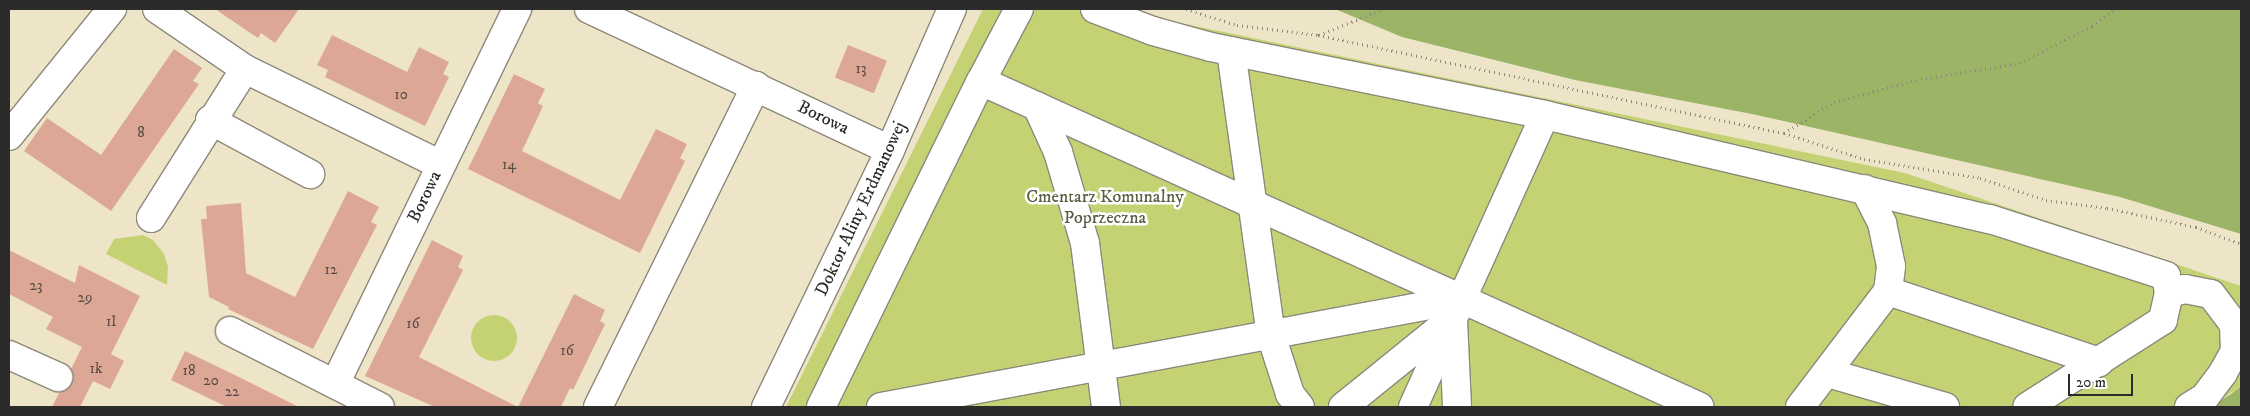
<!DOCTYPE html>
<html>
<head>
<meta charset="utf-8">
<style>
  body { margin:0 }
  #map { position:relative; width:2250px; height:416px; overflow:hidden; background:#eee5c8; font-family:"IM FELL DW Pica",serif }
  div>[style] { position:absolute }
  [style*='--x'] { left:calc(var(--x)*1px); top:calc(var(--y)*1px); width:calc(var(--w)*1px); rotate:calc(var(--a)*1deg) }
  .green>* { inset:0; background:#c4d274 }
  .round { border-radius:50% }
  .forest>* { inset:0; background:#9bb466 }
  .building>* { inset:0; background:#dca795; transform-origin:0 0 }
  .path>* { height:3px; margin-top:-1.5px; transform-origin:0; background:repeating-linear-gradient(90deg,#8c887a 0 1px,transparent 0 5px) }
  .roads { filter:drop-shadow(1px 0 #8c887a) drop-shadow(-1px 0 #8c887a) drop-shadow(0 1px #8c887a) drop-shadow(0 -1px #8c887a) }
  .minor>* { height:28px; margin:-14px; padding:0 14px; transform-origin:14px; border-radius:14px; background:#fff }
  span { translate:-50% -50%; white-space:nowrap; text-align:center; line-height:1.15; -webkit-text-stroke:5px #fff; paint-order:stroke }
  .number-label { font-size:15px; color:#574a46 }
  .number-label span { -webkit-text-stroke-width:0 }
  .street-label { font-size:18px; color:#2b2b2b }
  .park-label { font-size:18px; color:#595d41 }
  .frame { position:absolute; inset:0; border:10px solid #2b2b2b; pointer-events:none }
  .scale { position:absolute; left:2068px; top:374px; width:65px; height:22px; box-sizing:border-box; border:2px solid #2b2b2b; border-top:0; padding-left:6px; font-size:15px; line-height:18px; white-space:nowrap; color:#2b2b2b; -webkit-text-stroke:4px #fff; paint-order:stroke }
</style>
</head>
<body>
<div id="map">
  <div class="green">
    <i style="clip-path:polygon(983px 9px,1137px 9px,1171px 21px,1905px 173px,2241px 286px,2241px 386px,2210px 407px,786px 407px)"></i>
    <i style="clip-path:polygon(143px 235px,153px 240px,164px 254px,168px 267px,167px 285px,106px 254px,114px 239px)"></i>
    <i class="round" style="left:471px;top:315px;width:46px;height:46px"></i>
  </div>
  <div class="forest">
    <i style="clip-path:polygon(1335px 9px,2241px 9px,2241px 234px,2120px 197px,1752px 114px,1575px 80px,1402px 37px)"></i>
    <i style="clip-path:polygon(2241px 386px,2241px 407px,2210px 407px,2231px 394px)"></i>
  </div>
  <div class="building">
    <i style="clip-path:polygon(215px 9px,299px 9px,275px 43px,261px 33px,258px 38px)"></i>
    <i style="clip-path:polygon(332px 35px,407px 72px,419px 47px,449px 62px,443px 74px,449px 77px,425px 126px,325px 77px,328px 70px,317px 65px)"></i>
    <i style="left:848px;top:45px;width:42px;height:35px;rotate:22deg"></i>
    <i style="clip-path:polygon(174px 49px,202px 68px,193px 81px,199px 84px,111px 211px,24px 151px,47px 118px,101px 155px)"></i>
    <i style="clip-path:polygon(514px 74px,545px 89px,538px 103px,543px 106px,522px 151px,620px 200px,656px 129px,687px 144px,680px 158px,685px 161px,640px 253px,468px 169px)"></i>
    <i style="clip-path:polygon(348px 191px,379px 207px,371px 222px,377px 225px,313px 349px,228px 309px,229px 307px,209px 297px,201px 219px,207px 219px,206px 206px,241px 203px,246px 273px,295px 297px)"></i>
    <i style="clip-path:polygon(432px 240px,463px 256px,458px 267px,463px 270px,419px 357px,518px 407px,435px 407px,365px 376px)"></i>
    <i style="clip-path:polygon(9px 250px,75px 283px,79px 265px,140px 296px,111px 354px,124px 361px,110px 389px,93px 381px,80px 407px,52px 407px,59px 393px,72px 384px,71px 369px,82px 347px,46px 329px,53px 317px,9px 294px)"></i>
    <i style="clip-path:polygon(574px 294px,605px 310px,600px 321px,605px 324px,573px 390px,570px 388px,561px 407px,518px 407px)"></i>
    <i style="clip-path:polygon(185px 351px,243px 379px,299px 407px,227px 407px,171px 380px)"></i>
  </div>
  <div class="path">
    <i style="--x:1186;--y:9;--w:53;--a:17.4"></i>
    <i style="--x:1237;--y:25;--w:82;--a:7"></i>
    <i style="--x:1318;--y:35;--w:476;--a:11.9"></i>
    <i style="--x:1784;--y:133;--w:84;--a:18"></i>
    <i style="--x:1864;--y:159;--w:118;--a:9.3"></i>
    <i style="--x:1980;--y:178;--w:70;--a:18.4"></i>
    <i style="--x:2046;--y:200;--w:62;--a:7.5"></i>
    <i style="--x:2107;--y:208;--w:91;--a:12.1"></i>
    <i style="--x:2196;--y:227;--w:48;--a:20.7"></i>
    <i style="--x:1319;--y:35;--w:69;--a:-22.1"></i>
    <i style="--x:1784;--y:133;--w:59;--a:-31.8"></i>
    <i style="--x:1834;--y:102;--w:90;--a:-14.8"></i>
    <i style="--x:1921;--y:79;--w:100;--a:-9.2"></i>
    <i style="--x:2020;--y:63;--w:81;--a:-27.2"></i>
    <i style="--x:2092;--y:26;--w:29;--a:-36"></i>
  </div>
  <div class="roads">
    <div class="minor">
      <i style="--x:157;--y:9;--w:107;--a:34.3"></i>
      <i style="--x:245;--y:69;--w:218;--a:26.1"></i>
      <i style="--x:589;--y:9;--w:332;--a:25.1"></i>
      <i style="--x:1095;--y:9;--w:62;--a:20.8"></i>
      <i style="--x:1153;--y:31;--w:60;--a:15.4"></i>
      <i style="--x:1211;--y:47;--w:341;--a:11.5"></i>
      <i style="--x:1545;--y:115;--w:457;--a:13.2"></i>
      <i style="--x:1990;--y:219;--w:185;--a:17.9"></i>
      <i style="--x:2166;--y:276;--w:17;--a:80"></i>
      <i style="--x:2169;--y:293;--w:28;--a:103"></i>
      <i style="--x:2163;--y:320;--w:161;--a:147.4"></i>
      <i style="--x:1231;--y:51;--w:287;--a:82"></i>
      <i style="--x:1271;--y:335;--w:62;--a:72.1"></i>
      <i style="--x:1290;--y:394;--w:16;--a:52"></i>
      <i style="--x:981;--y:81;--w:81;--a:-62.2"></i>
      <i style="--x:1037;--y:106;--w:51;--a:65.5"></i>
      <i style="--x:1058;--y:152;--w:95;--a:73.5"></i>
      <i style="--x:1085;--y:243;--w:165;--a:82.7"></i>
      <i style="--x:210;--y:120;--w:114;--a:28.4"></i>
      <i style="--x:9;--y:136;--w:164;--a:-51"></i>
      <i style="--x:151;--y:218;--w:176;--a:-57.8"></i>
      <i style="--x:1888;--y:291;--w:223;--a:18.6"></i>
      <i style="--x:2169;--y:293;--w:16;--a:-14"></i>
      <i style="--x:2185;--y:289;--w:26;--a:11"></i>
      <i style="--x:2211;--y:294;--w:39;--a:53"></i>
      <i style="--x:2234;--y:325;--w:26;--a:88"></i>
      <i style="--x:2235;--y:351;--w:25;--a:119"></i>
      <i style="--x:2223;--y:373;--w:30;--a:127"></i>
      <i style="--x:2205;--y:397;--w:19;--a:148"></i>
      <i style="--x:1453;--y:321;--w:86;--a:87.3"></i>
      <i style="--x:230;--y:331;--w:168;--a:26.9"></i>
      <i style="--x:9;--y:355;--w:54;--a:24.2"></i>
      <i style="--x:1828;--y:373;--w:122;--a:16.2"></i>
      <i style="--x:335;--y:384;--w:417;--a:-64.1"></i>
      <i style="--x:598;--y:407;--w:358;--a:-63.8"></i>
      <i style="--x:766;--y:407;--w:285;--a:-64.2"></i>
      <i style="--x:890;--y:150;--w:154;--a:-66.3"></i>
      <i style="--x:821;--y:407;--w:363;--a:-63.9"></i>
      <i style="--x:981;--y:81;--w:789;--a:24.39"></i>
      <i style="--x:881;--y:407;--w:591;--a:-10.53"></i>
      <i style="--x:1343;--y:407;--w:135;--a:-39"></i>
      <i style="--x:1413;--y:407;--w:320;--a:-65.7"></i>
      <i style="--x:1800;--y:407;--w:146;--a:-52.8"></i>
      <i style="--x:1888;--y:291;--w:25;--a:-83"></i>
      <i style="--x:1891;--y:266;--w:44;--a:-101.8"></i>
      <i style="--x:1882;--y:223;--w:38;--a:-117"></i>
    </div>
  </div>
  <div class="number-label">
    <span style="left:861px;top:69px">13</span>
    <span style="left:401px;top:95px">10</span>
    <span style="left:141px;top:133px">8</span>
    <span style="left:509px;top:165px">14</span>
    <span style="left:331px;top:270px">12</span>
    <span style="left:36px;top:286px">23</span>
    <span style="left:85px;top:298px">29</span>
    <span style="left:111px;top:322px">1l</span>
    <span style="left:413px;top:324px">16</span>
    <span style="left:567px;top:351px">16</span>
    <span style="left:96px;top:369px">1k</span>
    <span style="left:189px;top:371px">18</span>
    <span style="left:211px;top:381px">20</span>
    <span style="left:232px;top:392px">22</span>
  </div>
  <div class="street-label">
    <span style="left:823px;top:118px;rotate:26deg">Borowa</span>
    <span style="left:425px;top:197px;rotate:-64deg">Borowa</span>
    <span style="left:861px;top:209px;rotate:-65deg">Doktor Aliny Erdmanowej</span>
  </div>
  <div class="park-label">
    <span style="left:1105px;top:208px">Cmentarz Komunalny<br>Poprzeczna</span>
  </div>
  <div class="frame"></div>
  <div class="scale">20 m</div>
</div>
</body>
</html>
